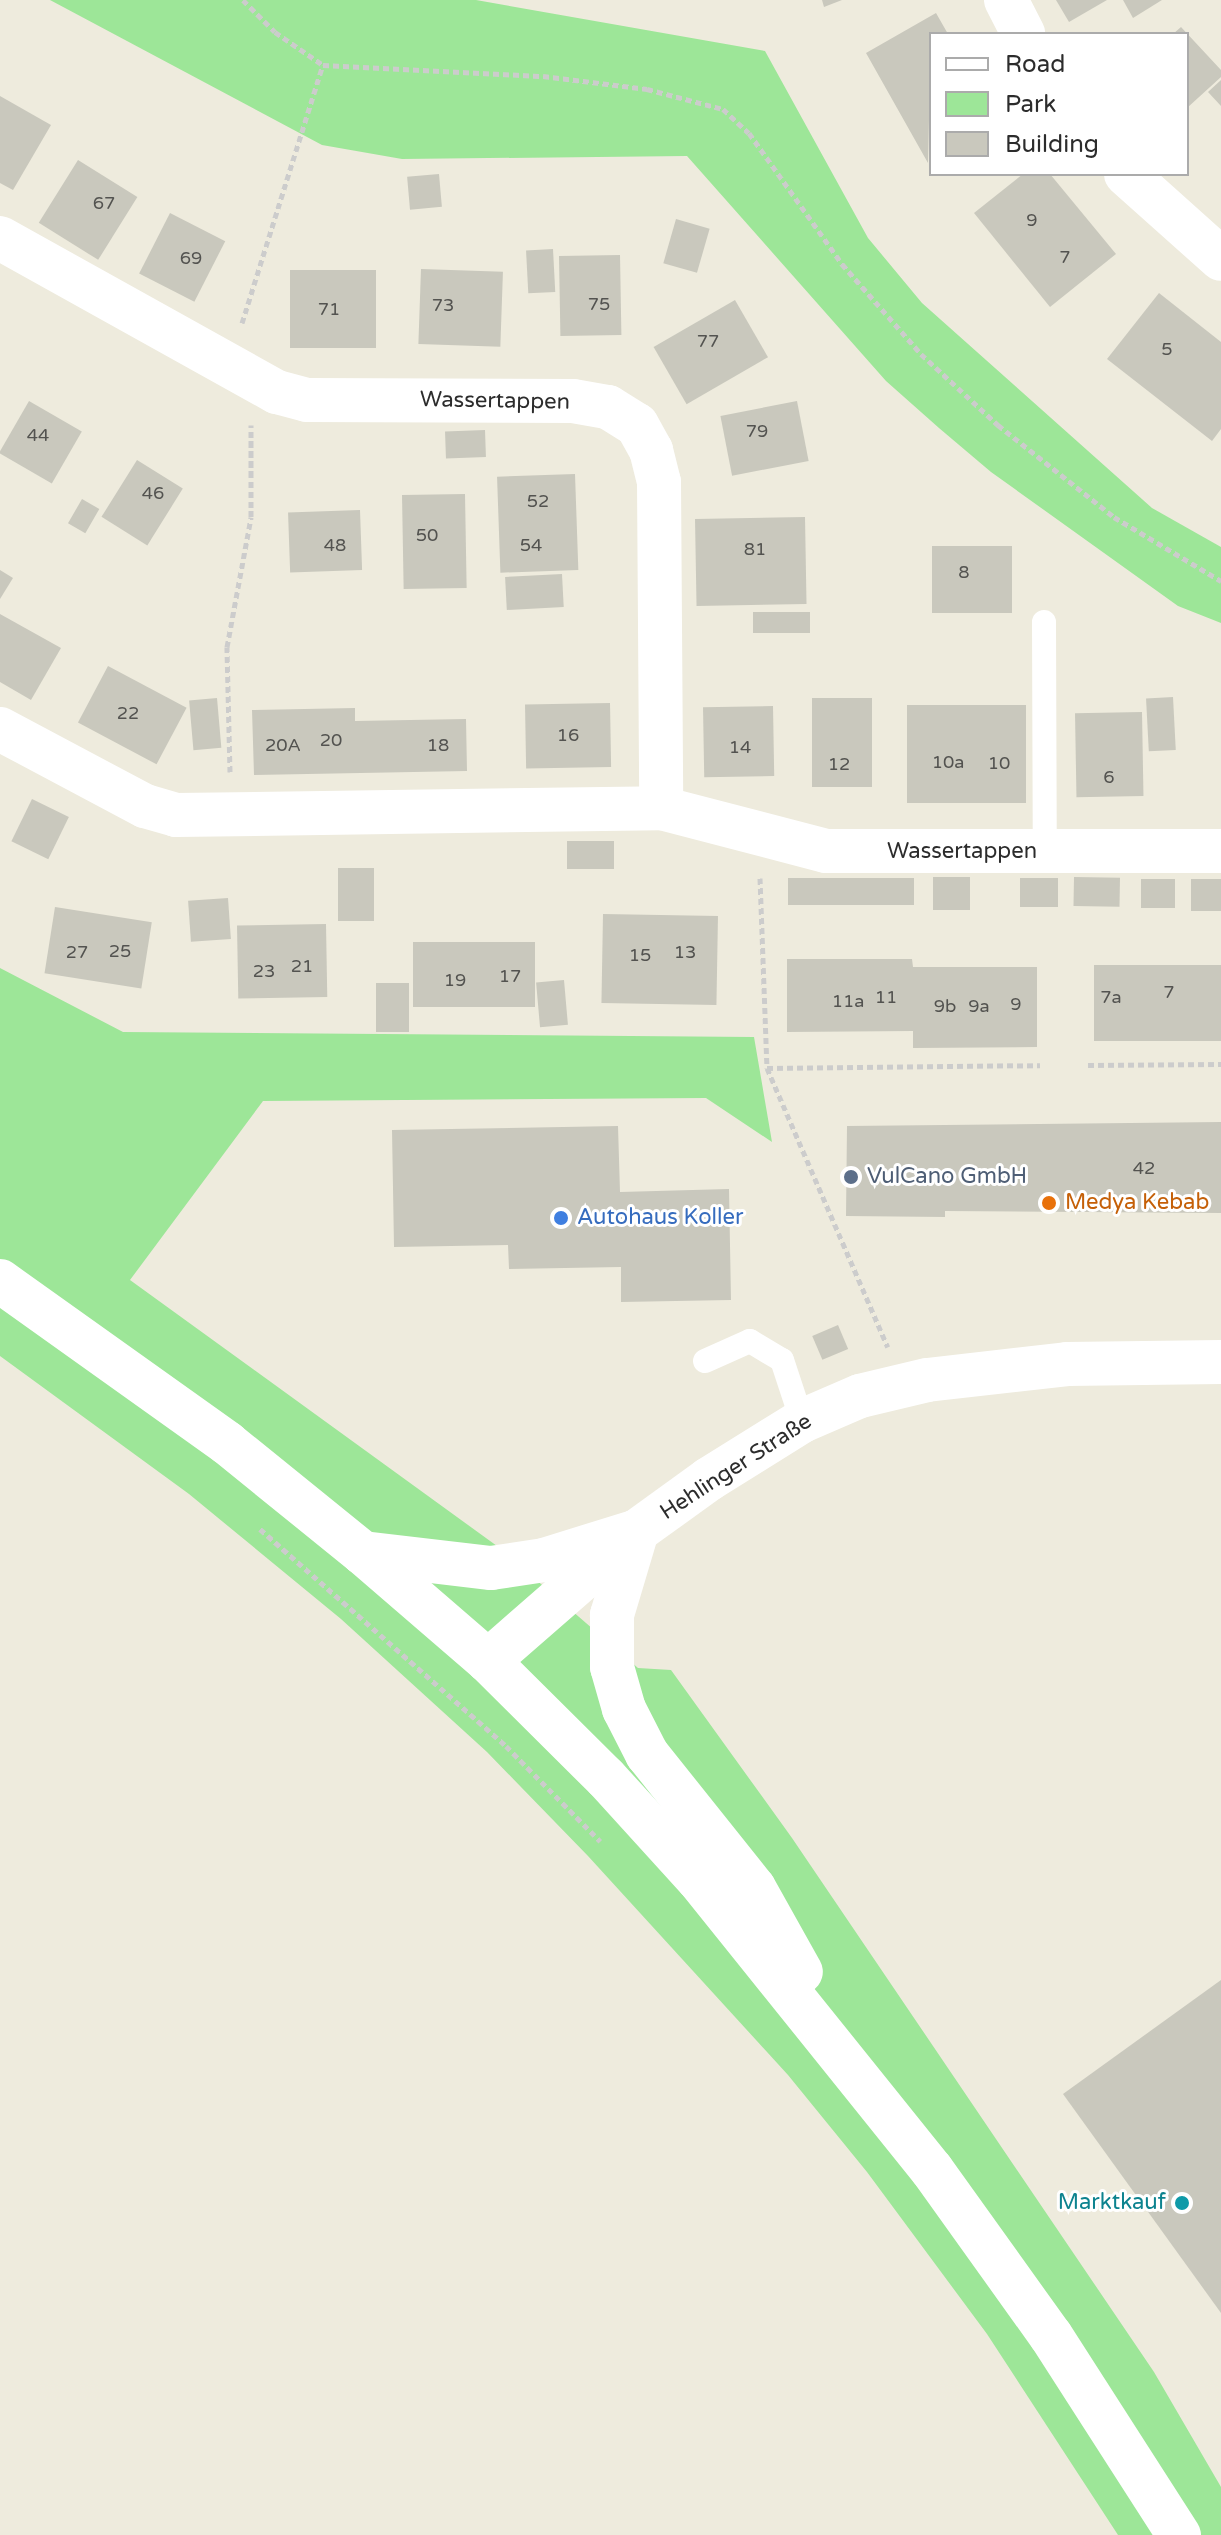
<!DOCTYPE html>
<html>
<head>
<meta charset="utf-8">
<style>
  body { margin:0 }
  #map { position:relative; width:1221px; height:2535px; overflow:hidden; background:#eeebdd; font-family:"Varela Round",sans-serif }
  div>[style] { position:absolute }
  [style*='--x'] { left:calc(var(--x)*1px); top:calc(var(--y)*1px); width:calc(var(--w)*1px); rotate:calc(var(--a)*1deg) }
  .green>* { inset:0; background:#9de698 }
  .building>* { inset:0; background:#c9c8bd; transform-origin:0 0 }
  .path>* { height:5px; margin-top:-2.5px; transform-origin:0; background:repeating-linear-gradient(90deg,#ccc 0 6px,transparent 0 10px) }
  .lane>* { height:24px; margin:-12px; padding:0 12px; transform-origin:12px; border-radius:12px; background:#fff }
  .street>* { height:44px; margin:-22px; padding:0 22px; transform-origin:22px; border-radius:22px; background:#fff }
  .secondary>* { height:44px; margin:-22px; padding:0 22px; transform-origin:22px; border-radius:22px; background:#fff }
  .dots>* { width:22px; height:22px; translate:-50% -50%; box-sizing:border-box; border:4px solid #fff; border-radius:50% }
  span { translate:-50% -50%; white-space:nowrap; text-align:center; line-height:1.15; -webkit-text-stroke:6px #fff; paint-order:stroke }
  .number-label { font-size:18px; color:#535350 }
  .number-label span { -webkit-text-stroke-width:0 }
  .street-label { font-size:22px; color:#2c2c2c }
  .service-label { font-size:22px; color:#4e5e75 }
  .left { translate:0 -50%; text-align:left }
  .food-label { font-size:22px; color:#c56008 }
  .shop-label { font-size:22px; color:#366cbe }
  .culture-label { font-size:22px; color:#0d838f }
  .right { translate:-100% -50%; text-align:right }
  .legend { position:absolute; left:929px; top:32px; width:260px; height:144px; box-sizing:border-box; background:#fff; border:2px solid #ababab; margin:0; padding:10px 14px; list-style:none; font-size:24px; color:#2c2c2c }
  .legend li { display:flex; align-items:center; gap:16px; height:40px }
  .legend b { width:40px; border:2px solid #ababab }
</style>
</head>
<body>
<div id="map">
  <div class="green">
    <i style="clip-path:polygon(50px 0,476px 0,765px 51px,868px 238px,922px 303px,1152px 508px,1221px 547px,1221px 623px,1178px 606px,991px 472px,939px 428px,886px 381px,687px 156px,402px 159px,322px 145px)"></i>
    <i style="clip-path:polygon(0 968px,123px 1032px,754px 1037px,772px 1142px,706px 1098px,263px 1101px,130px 1280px,497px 1546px,638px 1668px,671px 1670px,792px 1838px,1154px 2372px,1221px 2487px,1221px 2535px,1118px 2535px,987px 2334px,867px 2172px,788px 2075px,588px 1856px,487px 1752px,341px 1619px,189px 1494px,0 1356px)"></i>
  </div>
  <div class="building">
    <i style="clip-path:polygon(822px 0,842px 0,824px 7px)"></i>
    <i style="clip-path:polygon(1056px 0,1107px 0,1069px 22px)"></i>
    <i style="clip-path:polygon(1123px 0,1162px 0,1133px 18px)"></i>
    <i style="clip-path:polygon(936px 13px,948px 34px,931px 34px,928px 163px,866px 53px)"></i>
    <i style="clip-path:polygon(1181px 27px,1221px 70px,1221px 77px,1187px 108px,1187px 34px,1173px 34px)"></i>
    <i style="clip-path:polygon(1221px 80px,1221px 106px,1208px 92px)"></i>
    <i style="clip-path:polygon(0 96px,51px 125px,13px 190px,0 183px)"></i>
    <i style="left:78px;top:160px;width:70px;height:74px;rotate:32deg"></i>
    <i style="left:439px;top:174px;width:33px;height:32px;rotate:85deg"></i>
    <i style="clip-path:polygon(1023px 174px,1050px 174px,1116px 254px,1050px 307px,974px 213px)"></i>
    <i style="left:170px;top:213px;width:62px;height:68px;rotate:27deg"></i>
    <i style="left:676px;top:219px;width:35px;height:46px;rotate:16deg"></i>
    <i style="left:553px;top:249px;width:43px;height:27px;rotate:87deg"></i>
    <i style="left:620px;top:255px;width:80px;height:61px;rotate:89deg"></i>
    <i style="left:421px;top:269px;width:82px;height:75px;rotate:2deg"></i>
    <i style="left:376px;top:270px;width:78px;height:86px;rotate:90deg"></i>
    <i style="clip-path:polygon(1159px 293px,1221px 342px,1221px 429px,1212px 441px,1107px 359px)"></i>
    <i style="left:735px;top:300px;width:66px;height:94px;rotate:60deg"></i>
    <i style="left:29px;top:401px;width:61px;height:60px;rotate:30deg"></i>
    <i style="left:797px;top:401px;width:61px;height:78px;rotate:79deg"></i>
    <i style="left:485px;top:430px;width:27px;height:40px;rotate:88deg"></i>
    <i style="left:137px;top:460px;width:54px;height:67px;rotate:32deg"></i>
    <i style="left:575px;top:474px;width:96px;height:78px;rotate:88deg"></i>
    <i style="left:465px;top:494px;width:94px;height:63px;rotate:89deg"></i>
    <i style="left:82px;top:499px;width:20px;height:28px;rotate:30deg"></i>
    <i style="left:360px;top:510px;width:60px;height:72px;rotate:88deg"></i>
    <i style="left:805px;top:517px;width:87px;height:110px;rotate:89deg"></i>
    <i style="left:1012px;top:546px;width:67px;height:80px;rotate:90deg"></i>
    <i style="clip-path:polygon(0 570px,13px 578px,0 599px)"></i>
    <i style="left:562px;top:574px;width:33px;height:57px;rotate:87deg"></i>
    <i style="left:753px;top:612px;width:57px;height:21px"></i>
    <i style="clip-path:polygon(0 614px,61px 648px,31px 700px,0 682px)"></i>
    <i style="left:108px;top:666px;width:89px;height:64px;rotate:28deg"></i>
    <i style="left:1173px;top:697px;width:53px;height:27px;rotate:87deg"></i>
    <i style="left:217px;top:698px;width:50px;height:28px;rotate:85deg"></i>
    <i style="left:812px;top:698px;width:60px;height:89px"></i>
    <i style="left:610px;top:703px;width:64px;height:85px;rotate:89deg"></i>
    <i style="left:907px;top:705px;width:119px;height:98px"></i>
    <i style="left:773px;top:706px;width:70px;height:70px;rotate:89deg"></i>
    <i style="clip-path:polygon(355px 708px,355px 721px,466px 719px,467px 771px,254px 775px,252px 710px)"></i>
    <i style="left:1142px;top:712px;width:84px;height:67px;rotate:89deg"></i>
    <i style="left:32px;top:799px;width:41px;height:47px;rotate:26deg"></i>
    <i style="left:567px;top:841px;width:47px;height:28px"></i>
    <i style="left:338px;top:868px;width:36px;height:53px"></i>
    <i style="left:970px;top:877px;width:33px;height:37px;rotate:90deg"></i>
    <i style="left:1074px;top:877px;width:46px;height:29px;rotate:1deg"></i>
    <i style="left:788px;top:878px;width:126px;height:27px"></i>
    <i style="left:1020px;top:878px;width:38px;height:29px"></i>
    <i style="left:1141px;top:879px;width:34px;height:29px"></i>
    <i style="left:1191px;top:879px;width:30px;height:32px"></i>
    <i style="left:228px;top:898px;width:41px;height:40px;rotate:86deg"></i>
    <i style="left:55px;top:907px;width:98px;height:67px;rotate:9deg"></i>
    <i style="left:603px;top:914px;width:115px;height:89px;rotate:1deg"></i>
    <i style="left:326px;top:924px;width:73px;height:89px;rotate:89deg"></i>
    <i style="left:413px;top:942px;width:122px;height:65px"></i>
    <i style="clip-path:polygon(787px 959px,912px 959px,913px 967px,1037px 967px,1037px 1047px,913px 1048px,913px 1031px,787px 1032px)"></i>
    <i style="left:1094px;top:965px;width:127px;height:76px"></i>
    <i style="left:564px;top:980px;width:45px;height:28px;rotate:85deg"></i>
    <i style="left:376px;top:983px;width:33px;height:49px"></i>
    <i style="clip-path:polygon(1221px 1122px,1221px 1213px,945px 1211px,945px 1217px,846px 1216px,847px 1126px)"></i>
    <i style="clip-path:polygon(618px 1126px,620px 1192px,729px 1189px,731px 1300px,621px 1302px,621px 1267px,509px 1269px,508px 1245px,394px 1247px,392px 1130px)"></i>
    <i style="left:838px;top:1325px;width:26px;height:28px;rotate:67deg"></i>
    <i style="clip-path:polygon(1221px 1980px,1221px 2313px,1063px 2094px)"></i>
  </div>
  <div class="path">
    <i style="--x:243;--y:0;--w:45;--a:45"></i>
    <i style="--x:275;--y:32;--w:58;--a:34.5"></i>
    <i style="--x:323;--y:65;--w:220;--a:2.9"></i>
    <i style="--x:543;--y:76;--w:105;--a:7.1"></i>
    <i style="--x:647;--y:89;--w:79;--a:14.7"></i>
    <i style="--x:723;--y:109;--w:35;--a:43"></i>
    <i style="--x:749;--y:133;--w:161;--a:54.6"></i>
    <i style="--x:842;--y:264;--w:120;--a:48.7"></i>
    <i style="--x:921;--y:354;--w:105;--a:42.7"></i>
    <i style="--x:998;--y:425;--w:148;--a:38.4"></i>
    <i style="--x:1114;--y:517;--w:125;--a:30.9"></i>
    <i style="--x:242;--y:323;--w:270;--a:-72.6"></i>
    <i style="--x:230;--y:772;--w:125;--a:-91.4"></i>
    <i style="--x:227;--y:647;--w:132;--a:-79.5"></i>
    <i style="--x:251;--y:517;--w:92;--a:-90"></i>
    <i style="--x:760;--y:878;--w:190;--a:87.9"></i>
    <i style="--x:767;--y:1068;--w:304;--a:66.6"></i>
    <i style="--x:1088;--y:1065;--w:133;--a:-0.4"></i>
    <i style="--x:767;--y:1068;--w:273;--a:-0.6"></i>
    <i style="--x:260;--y:1529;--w:328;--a:41.4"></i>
    <i style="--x:506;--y:1746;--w:134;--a:45.3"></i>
  </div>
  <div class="lane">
    <i style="--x:1044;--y:622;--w:231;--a:89.8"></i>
    <i style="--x:705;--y:1361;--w:49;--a:-24"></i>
    <i style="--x:750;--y:1341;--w:37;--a:31"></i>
    <i style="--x:782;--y:1360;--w:64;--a:71.8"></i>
  </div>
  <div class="street">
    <i style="--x:1006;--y:0;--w:38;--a:63"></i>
    <i style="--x:1126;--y:174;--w:127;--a:41.8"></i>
    <i style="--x:0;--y:238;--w:317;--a:29.1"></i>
    <i style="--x:277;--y:392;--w:31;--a:15"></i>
    <i style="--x:307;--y:400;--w:266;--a:0.2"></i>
    <i style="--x:573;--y:401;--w:36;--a:10"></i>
    <i style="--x:608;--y:407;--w:34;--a:32"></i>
    <i style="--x:637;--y:425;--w:29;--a:61"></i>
    <i style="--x:651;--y:450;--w:33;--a:76"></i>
    <i style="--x:659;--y:482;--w:326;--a:89.6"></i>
    <i style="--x:0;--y:729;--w:164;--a:28"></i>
    <i style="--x:145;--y:806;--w:32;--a:16"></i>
    <i style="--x:176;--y:815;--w:485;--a:-0.8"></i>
    <i style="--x:661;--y:808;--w:171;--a:14.6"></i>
    <i style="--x:826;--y:851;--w:395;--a:0"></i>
    <i style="--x:488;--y:1661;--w:198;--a:-41.1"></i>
    <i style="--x:637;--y:1531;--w:89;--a:-35.8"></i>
    <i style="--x:709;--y:1479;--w:110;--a:-31.9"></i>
    <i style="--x:802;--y:1421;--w:63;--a:-23.3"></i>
    <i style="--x:860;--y:1396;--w:69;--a:-13.4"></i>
    <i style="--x:927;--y:1380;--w:141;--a:-6.5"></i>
    <i style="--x:1067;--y:1364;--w:154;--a:-0.7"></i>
  </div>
  <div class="secondary">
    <i style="--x:0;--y:1281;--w:279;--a:35.5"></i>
    <i style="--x:227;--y:1443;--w:175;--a:39"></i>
    <i style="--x:363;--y:1553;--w:165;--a:40.8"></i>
    <i style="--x:488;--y:1661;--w:166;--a:44.8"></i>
    <i style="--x:606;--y:1778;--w:137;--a:47.7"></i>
    <i style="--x:698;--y:1879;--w:373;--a:51.2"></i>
    <i style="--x:932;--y:2170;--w:204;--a:54.4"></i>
    <i style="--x:1051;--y:2336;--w:237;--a:57.3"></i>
    <i style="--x:637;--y:1531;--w:88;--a:106.6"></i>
    <i style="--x:612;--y:1615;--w:52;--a:90"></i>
    <i style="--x:612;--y:1667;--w:44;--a:74.1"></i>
    <i style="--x:624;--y:1709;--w:51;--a:62.9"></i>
    <i style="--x:647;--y:1754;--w:171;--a:51.4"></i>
    <i style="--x:754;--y:1888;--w:96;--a:60.8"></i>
    <i style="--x:363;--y:1553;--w:129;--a:6.7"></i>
    <i style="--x:491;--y:1568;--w:54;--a:-8.6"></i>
    <i style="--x:544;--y:1560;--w:97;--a:-17.3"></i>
  </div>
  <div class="dots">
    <i style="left:851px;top:1177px;background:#5c6f8a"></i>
    <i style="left:1049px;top:1203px;background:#e8710a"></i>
    <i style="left:561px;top:1218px;background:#3f7fe0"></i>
    <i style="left:1182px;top:2203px;background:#0f9aa8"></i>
  </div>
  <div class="number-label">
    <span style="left:104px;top:203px">67</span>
    <span style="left:1032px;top:220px">9</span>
    <span style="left:1065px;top:257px">7</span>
    <span style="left:191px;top:258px">69</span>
    <span style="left:599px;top:304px">75</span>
    <span style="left:443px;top:305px">73</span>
    <span style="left:329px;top:309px">71</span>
    <span style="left:708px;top:341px">77</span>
    <span style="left:1167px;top:349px">5</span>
    <span style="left:757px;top:431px">79</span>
    <span style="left:38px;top:435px">44</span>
    <span style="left:153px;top:493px">46</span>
    <span style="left:538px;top:501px">52</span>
    <span style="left:427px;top:535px">50</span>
    <span style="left:335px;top:545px">48</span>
    <span style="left:531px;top:545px">54</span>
    <span style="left:755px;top:549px">81</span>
    <span style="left:964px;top:572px">8</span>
    <span style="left:128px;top:713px">22</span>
    <span style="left:568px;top:735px">16</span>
    <span style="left:331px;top:740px">20</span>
    <span style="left:283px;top:745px">20A</span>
    <span style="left:438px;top:745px">18</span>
    <span style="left:740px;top:747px">14</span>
    <span style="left:948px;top:762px">10a</span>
    <span style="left:999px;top:763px">10</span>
    <span style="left:839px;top:764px">12</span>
    <span style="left:1109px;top:777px">6</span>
    <span style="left:120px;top:951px">25</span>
    <span style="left:77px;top:952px">27</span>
    <span style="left:685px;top:952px">13</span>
    <span style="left:640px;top:955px">15</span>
    <span style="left:302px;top:966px">21</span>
    <span style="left:264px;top:971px">23</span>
    <span style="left:510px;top:976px">17</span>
    <span style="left:455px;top:980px">19</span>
    <span style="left:1169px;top:992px">7</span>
    <span style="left:886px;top:997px">11</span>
    <span style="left:1111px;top:997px">7a</span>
    <span style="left:848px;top:1001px">11a</span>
    <span style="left:1016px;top:1004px">9</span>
    <span style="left:945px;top:1006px">9b</span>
    <span style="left:979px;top:1006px">9a</span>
    <span style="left:1144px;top:1168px">42</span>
  </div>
  <div class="street-label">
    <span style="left:495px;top:401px;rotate:1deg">Wassertappen</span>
    <span style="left:962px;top:852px">Wassertappen</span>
    <span style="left:736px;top:1467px;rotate:-33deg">Hehlinger Straße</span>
  </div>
  <div class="service-label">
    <span class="left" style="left:867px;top:1177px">VulCano GmbH</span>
  </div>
  <div class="food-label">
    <span class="left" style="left:1065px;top:1203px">Medya Kebab</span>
  </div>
  <div class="shop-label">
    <span class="left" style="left:577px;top:1218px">Autohaus Koller</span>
  </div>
  <div class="culture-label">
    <span class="right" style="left:1166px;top:2203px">Marktkauf</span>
  </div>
  <ul class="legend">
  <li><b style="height:10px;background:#fff"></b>Road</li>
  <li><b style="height:22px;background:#9de698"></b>Park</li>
  <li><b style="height:22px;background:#c9c8bd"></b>Building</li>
  </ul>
</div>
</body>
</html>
